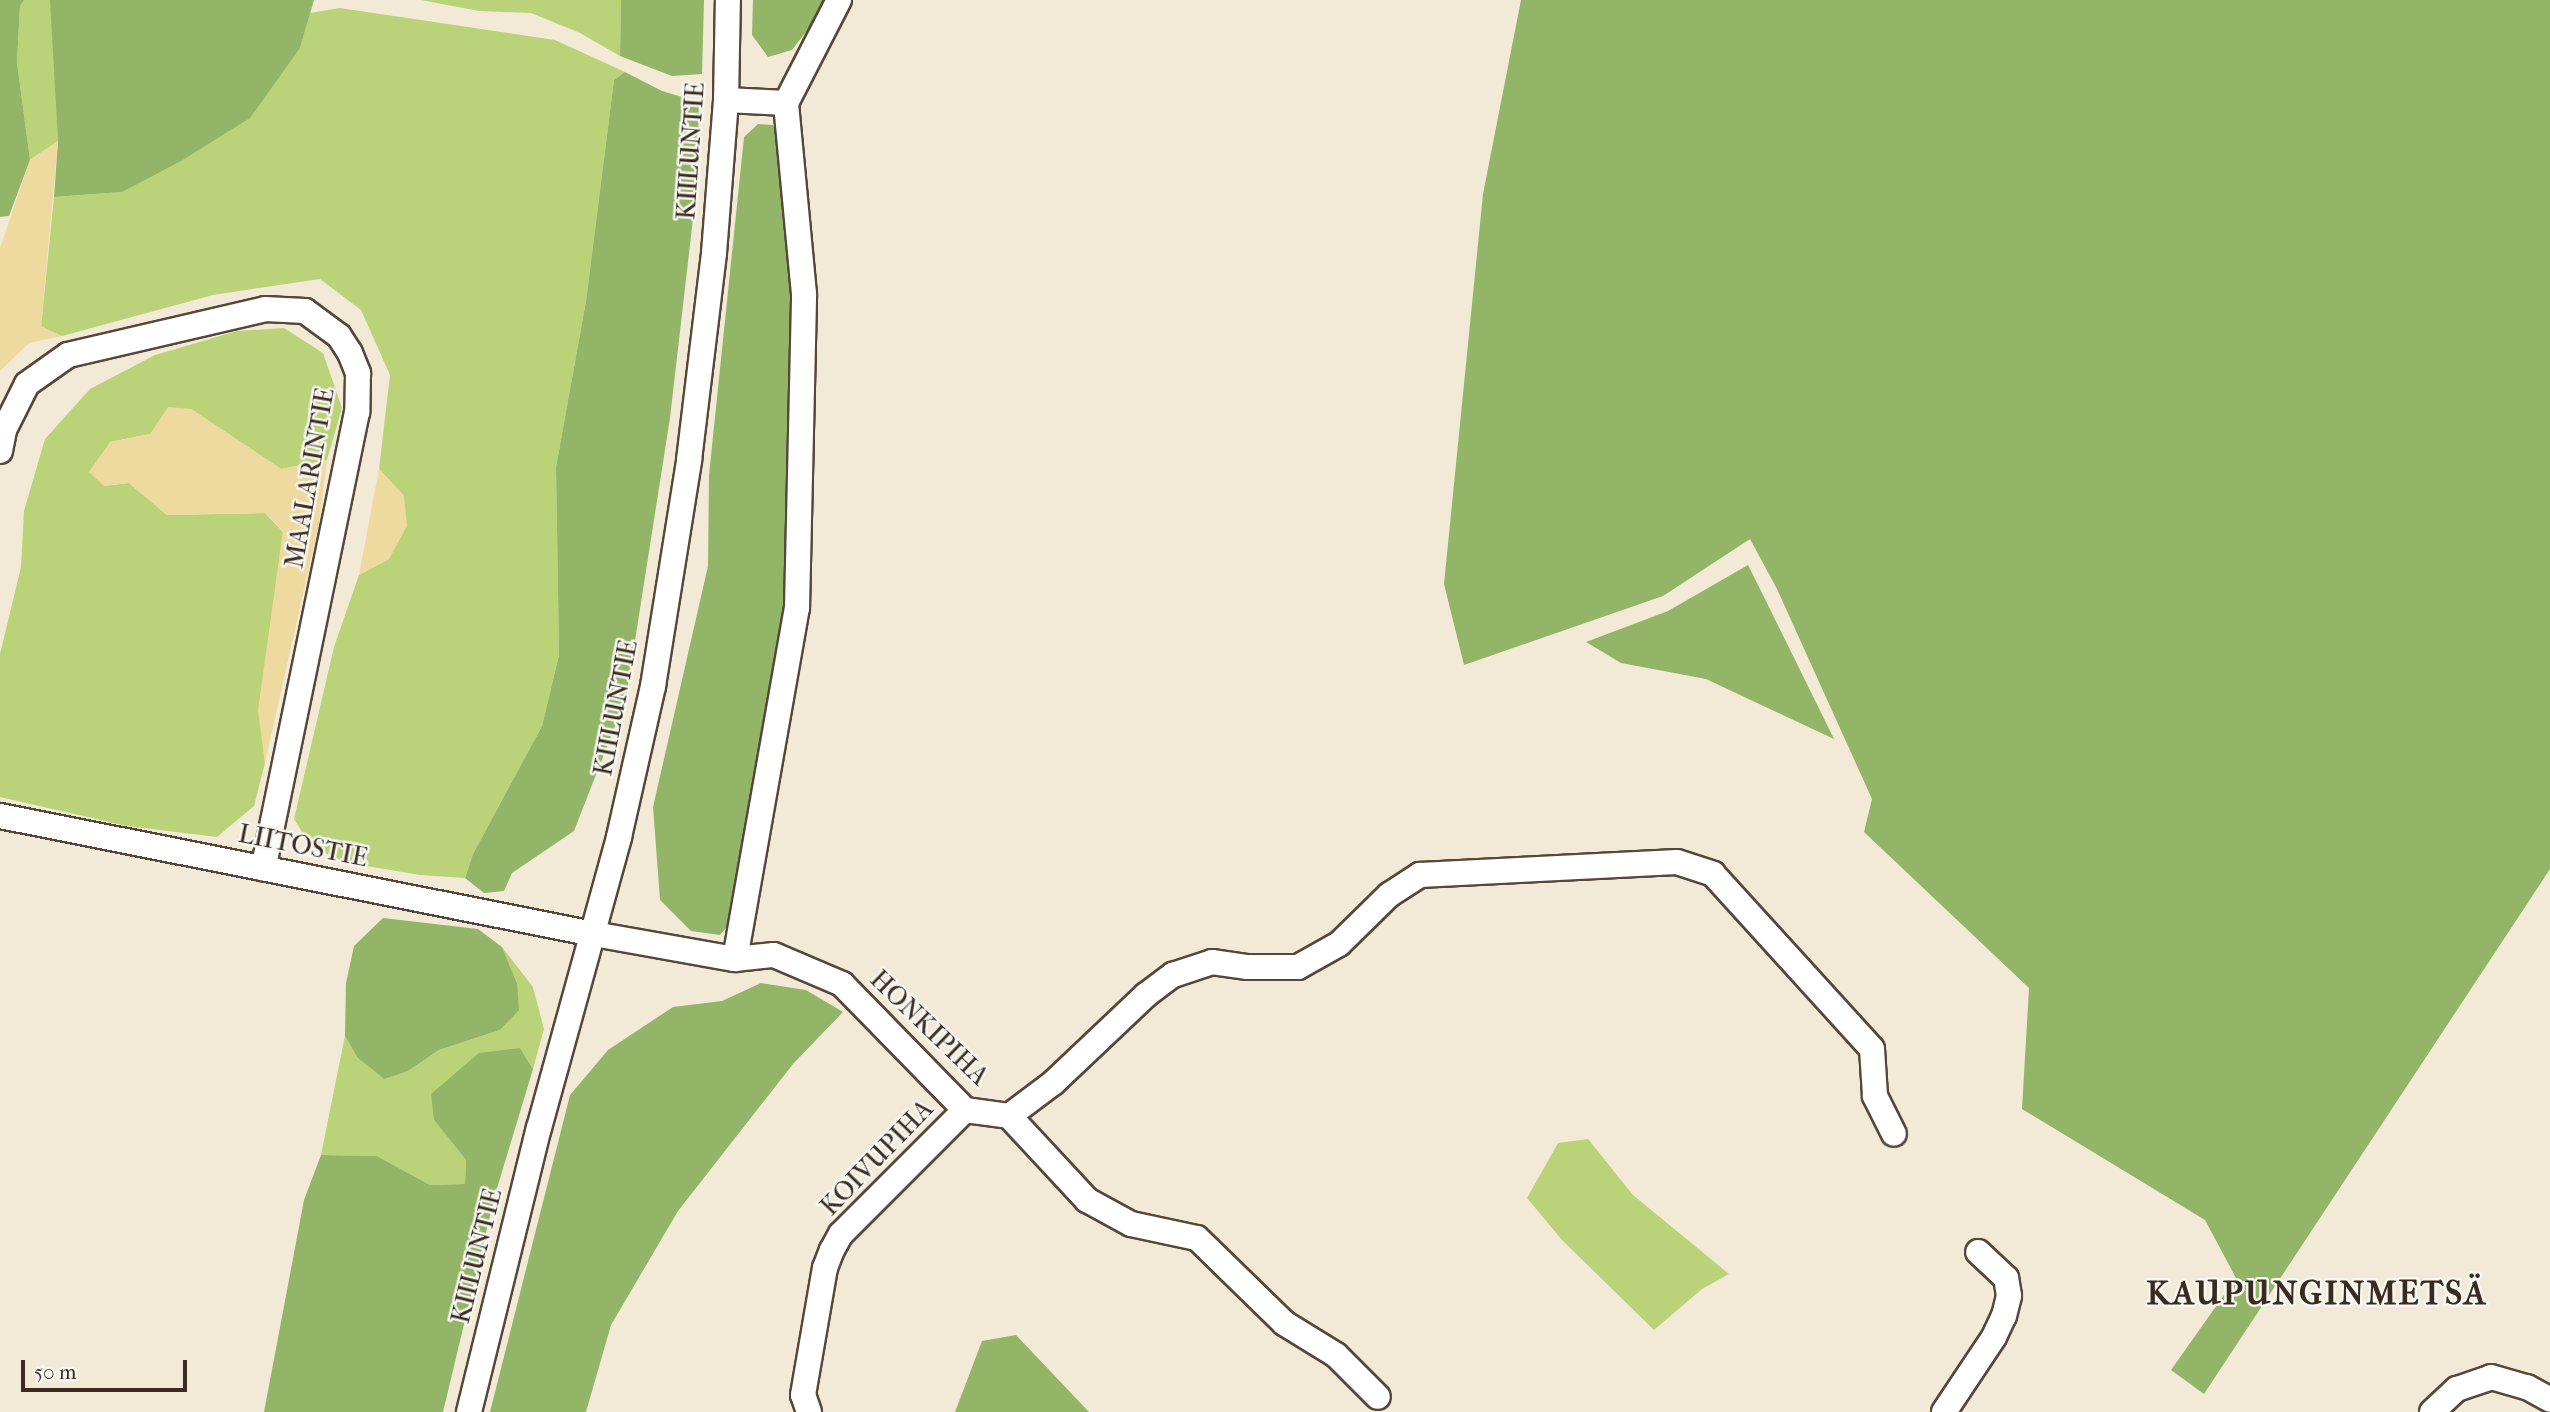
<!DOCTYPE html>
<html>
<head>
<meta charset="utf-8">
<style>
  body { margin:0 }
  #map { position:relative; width:2550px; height:1412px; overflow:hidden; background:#f2ead7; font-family:"IM FELL French Canon",serif }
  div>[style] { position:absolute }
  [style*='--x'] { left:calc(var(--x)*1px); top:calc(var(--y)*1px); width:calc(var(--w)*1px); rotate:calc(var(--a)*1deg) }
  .green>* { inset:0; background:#bad378 }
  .forest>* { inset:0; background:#93b568 }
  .sand>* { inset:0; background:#eeda9e }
  .roads { filter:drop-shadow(2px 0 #56473a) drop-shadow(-2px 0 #56473a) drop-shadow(0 2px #56473a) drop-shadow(0 -2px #56473a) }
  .minor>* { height:24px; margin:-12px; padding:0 12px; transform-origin:12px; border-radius:12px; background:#fff }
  span { translate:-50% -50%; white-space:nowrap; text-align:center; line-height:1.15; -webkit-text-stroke:5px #f6f6f2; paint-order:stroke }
  .street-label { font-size:26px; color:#3b2a1e }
  .district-label { font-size:33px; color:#3b2a1e; font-weight:700; letter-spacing:2px }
  .scale { position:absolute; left:21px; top:1360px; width:166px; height:32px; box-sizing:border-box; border:4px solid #3b2a1e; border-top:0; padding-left:9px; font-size:21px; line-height:24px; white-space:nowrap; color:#3b2a1e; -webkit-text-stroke:5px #f6f6f2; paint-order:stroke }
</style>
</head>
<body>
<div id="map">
  <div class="green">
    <i style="clip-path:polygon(24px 0,50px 0,53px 3px,58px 141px,30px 160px,17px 62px,20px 6px)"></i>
    <i style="clip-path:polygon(421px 0,621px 0,620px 56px,580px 33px,531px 13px,479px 11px)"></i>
    <i style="clip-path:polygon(340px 8px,555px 40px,625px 72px,614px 80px,586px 301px,556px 467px,559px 655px,542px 726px,473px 854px,465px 878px,420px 875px,343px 862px,311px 846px,294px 819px,334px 647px,359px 575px,389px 559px,404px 496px,379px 469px,390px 375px,361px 310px,320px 279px,213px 295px,62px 336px,41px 327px,54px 197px,122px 192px,300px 48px,310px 13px)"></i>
    <i style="clip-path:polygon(284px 328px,323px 353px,342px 408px,327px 460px,281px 469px,191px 409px,150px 434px,110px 442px,104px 486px,129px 483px,167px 515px,265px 513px,283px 532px,259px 710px,265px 763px,254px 806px,217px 837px,127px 826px,0 797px,0 654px,21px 567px,24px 511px,45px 439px,90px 389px,155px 355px,237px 331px)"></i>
    <i style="clip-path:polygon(502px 947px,533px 987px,544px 1029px,533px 1069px,520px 1048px,434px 1120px,466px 1160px,465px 1184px,430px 1185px,377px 1156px,321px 1155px,345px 1036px,357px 1057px,408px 1071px,439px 1050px,500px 1030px,517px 983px)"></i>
    <i style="clip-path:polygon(1588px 1139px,1633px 1195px,1729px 1274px,1702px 1289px,1654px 1330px,1562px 1240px,1527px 1198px,1558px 1143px)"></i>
  </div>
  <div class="forest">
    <i style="clip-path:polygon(0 0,24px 0,20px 6px,17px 62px,30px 160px,9px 216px,0 217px)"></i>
    <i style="clip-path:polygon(50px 0,314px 0,300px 48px,250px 118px,181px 161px,122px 192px,54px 197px,58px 141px)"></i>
    <i style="clip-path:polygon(621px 0,704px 0,702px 74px,672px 76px,620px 56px)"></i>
    <i style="clip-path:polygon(753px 0,826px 0,822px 11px,792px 50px,768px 57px,752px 35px)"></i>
    <i style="clip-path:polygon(1521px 0,2550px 0,2550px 869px,2204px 1394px,2171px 1370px,2236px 1278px,2205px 1220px,2022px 1109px,2029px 988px,1864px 832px,1872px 799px,1777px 589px,1750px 539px,1663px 596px,1464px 665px,1444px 584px,1483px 194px)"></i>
    <i style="clip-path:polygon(625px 72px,662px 91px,699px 102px,697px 184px,670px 418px,626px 698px,574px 831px,512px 873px,504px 891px,484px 893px,465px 878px,473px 854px,542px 726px,559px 655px,556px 467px,586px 301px,614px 80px)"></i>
    <i style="clip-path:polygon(758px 124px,773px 125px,782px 140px,795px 288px,791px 539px,779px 655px,733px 920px,720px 935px,691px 931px,660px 900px,653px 807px,708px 566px,709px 475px,744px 137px)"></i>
    <i style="clip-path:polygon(1748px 565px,1766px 601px,1834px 739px,1706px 679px,1621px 663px,1586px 642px,1668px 611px)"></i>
    <i style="clip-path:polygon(383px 918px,478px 929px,502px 947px,517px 983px,519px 1010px,500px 1030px,439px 1050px,408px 1071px,384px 1079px,357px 1057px,345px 1036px,346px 983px,354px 946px)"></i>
    <i style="clip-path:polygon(761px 983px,806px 990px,843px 1012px,793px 1064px,678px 1211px,611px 1325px,586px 1412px,490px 1412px,570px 1095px,608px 1050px,673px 1007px,722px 1001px)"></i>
    <i style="clip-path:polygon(520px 1048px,533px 1069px,495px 1195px,443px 1412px,264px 1412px,304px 1200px,321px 1155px,377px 1156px,430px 1185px,465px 1184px,466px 1160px,434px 1120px,431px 1094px,479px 1053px)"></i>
    <i style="clip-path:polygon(1016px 1335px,1089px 1412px,955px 1412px,982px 1341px)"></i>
  </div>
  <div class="sand">
    <i style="clip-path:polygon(58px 141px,41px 326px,62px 336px,29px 343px,0 371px,0 248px,30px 160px)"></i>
    <i style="clip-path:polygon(168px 407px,191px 409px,281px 469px,327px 460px,319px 523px,265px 763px,258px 710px,283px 531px,265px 513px,167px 515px,129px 483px,104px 486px,89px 472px,110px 442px,150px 434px)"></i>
    <i style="clip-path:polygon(379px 469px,404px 496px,407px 526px,389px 559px,359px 575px)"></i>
  </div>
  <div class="roads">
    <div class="minor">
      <i style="--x:726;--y:100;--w:60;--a:2.9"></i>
      <i style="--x:786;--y:103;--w:116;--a:-62.8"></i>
      <i style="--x:0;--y:451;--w:21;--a:-79"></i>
      <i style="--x:4;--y:430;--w:51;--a:-63.4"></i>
      <i style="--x:27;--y:384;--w:50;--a:-35.3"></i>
      <i style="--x:68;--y:355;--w:202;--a:-13.1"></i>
      <i style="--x:265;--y:309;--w:40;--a:2.9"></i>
      <i style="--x:305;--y:311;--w:42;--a:36.3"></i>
      <i style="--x:339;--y:336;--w:20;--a:57"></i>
      <i style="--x:350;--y:353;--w:22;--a:68"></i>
      <i style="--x:358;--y:373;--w:39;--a:91"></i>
      <i style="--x:357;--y:412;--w:466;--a:101.6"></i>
      <i style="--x:0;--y:816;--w:606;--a:11.24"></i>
      <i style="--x:594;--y:934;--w:143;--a:10.1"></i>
      <i style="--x:735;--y:959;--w:39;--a:-6"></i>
      <i style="--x:774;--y:955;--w:74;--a:23.1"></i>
      <i style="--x:842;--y:984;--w:176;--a:45.7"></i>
      <i style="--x:965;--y:1110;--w:44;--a:7.8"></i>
      <i style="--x:1009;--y:1116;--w:115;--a:47.1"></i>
      <i style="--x:1087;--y:1200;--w:50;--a:28.6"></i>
      <i style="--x:1131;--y:1224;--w:67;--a:12"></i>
      <i style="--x:1197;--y:1238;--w:122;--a:44.3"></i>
      <i style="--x:1284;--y:1323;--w:61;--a:31.6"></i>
      <i style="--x:1336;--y:1355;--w:59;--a:45"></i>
      <i style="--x:735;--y:959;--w:356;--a:-80"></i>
      <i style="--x:797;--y:608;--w:314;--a:-88.7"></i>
      <i style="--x:804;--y:294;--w:192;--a:-95.4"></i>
      <i style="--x:1009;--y:1116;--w:55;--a:-36.9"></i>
      <i style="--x:1053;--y:1083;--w:128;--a:-43.4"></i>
      <i style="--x:1146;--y:995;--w:34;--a:-37"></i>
      <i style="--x:1173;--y:975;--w:41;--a:-18.4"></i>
      <i style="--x:1212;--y:962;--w:36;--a:8"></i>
      <i style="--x:1248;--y:967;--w:50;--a:0"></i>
      <i style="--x:1298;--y:967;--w:47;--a:-29.3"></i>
      <i style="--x:1339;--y:944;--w:70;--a:-44.4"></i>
      <i style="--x:1389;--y:895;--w:37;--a:-33"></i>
      <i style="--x:1420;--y:875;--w:257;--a:-2.9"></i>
      <i style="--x:1677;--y:862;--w:38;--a:18"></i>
      <i style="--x:1713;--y:874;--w:236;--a:47.7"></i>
      <i style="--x:1872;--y:1049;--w:47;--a:86.3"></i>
      <i style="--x:1875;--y:1096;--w:42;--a:63.4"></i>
      <i style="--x:469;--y:1412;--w:292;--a:-76.2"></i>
      <i style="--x:539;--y:1128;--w:302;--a:-74.6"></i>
      <i style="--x:619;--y:837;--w:155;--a:-77.3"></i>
      <i style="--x:653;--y:686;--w:229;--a:-80.9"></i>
      <i style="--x:689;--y:460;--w:209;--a:-83.1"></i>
      <i style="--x:714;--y:253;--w:153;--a:-85.5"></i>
      <i style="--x:726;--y:100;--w:100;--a:-88.9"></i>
      <i style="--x:809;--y:1412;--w:18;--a:-109"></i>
      <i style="--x:803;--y:1395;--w:129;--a:-80.2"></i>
      <i style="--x:825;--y:1268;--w:19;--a:-69"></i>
      <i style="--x:832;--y:1250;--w:18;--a:-61"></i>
      <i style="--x:841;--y:1234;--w:175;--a:-45"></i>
      <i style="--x:1944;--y:1412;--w:90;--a:-56.3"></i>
      <i style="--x:1994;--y:1337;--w:23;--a:-65"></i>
      <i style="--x:2004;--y:1316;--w:21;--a:-76"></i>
      <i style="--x:2009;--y:1296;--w:18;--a:-99"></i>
      <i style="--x:2006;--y:1278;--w:38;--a:-137"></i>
      <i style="--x:2432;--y:1412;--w:34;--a:-43"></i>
      <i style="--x:2457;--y:1389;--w:36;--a:-19"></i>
      <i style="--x:2491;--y:1377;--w:37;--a:16"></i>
      <i style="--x:2527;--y:1387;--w:26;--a:29"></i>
    </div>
  </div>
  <div class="street-label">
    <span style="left:691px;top:151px;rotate:-86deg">KIILUNTIE</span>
    <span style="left:310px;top:478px;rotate:-80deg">MAALARINTIE</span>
    <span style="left:616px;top:708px;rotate:-79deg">KIILUNTIE</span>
    <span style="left:303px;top:846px;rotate:11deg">LIITOSTIE</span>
    <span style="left:929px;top:1028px;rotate:44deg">HONKIPIHA</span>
    <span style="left:877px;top:1158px;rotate:-46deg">KOIVUPIHA</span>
    <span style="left:477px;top:1256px;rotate:-76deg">KIILUNTIE</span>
  </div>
  <div class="district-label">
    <span style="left:2317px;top:1294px">KAUPUNGINMETSÄ</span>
  </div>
  <div class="scale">50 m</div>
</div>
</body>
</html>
